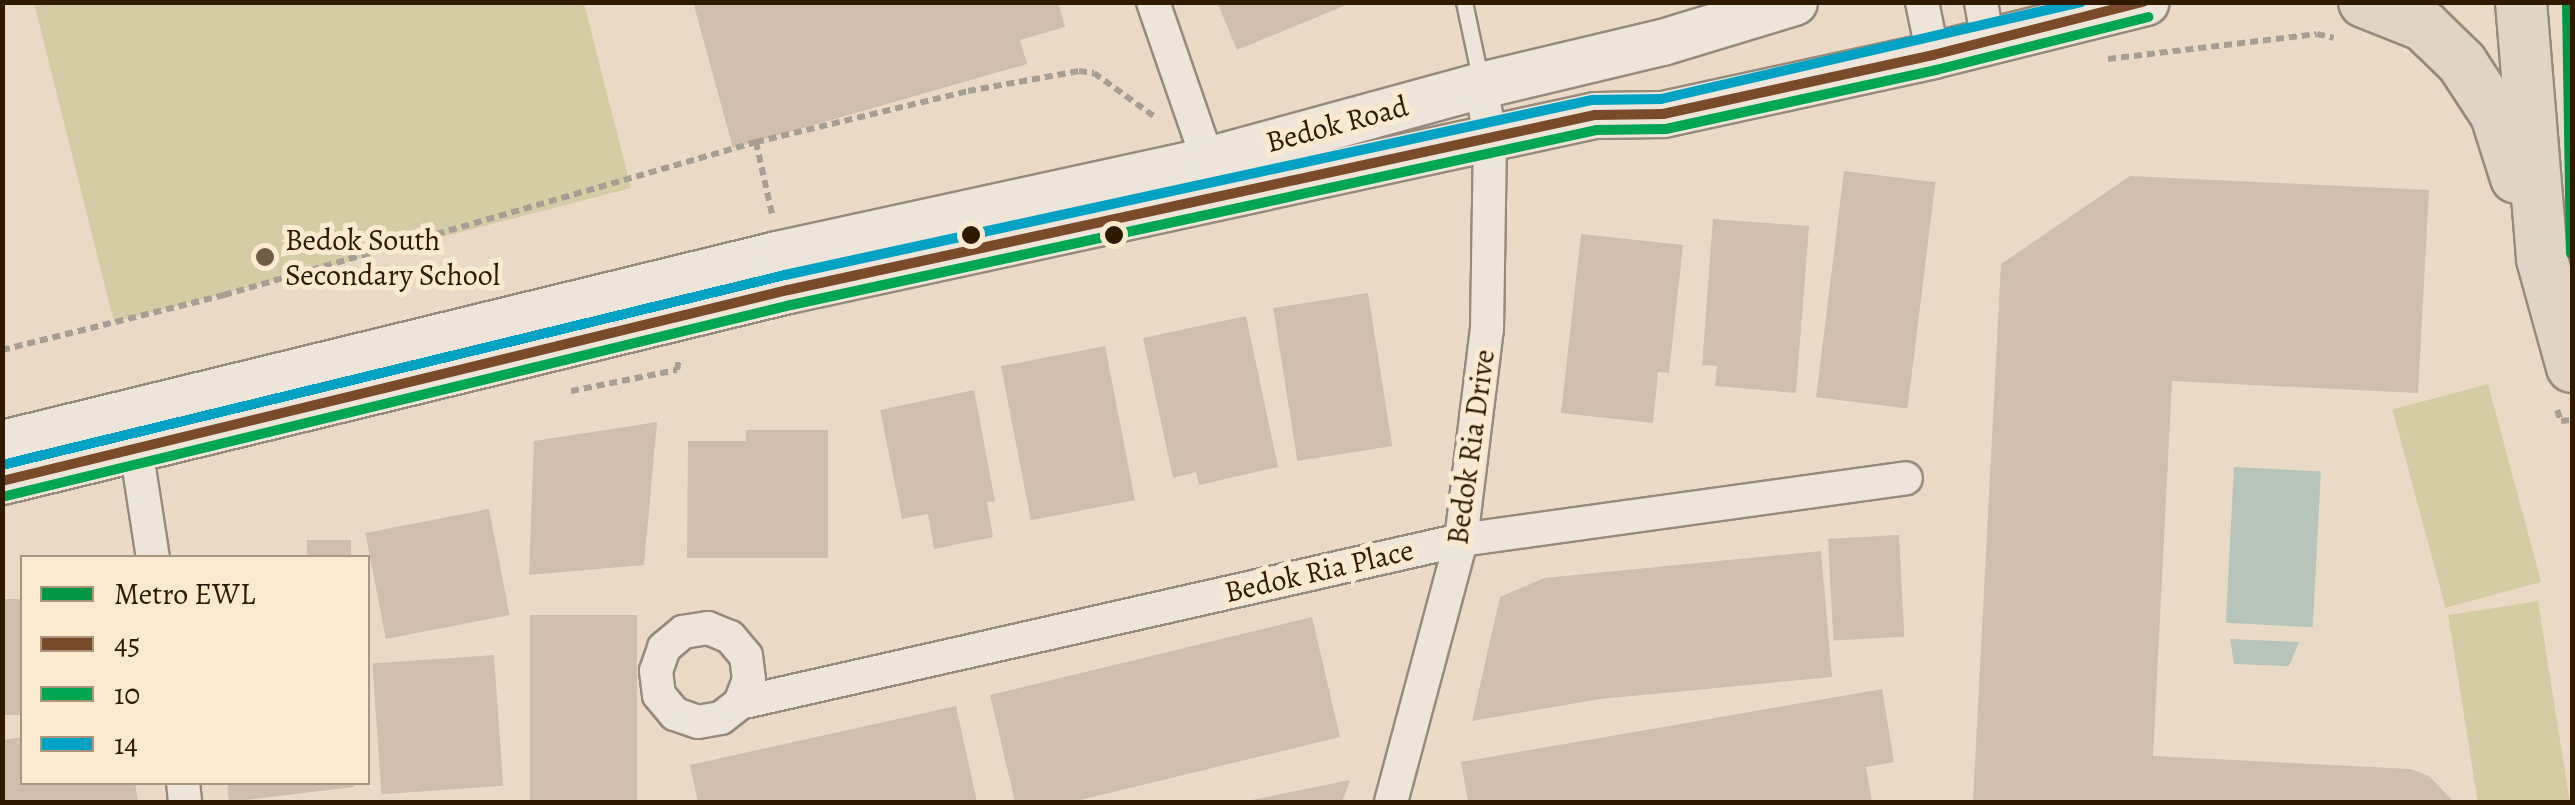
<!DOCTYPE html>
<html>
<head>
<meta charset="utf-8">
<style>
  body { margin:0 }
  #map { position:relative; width:2575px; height:805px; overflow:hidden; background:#eadac5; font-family:Alegreya,serif }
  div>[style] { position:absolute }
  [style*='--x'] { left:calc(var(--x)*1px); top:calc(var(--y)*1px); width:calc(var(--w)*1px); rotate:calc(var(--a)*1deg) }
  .green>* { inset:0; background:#d4cca5; transform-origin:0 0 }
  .water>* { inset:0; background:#b6c4ba; transform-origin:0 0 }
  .building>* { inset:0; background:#d0bdab; transform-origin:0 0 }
  .path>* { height:6px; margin-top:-3px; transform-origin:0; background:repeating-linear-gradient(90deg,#a79e94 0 8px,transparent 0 13px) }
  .roads { filter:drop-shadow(2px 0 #968a7b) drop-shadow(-2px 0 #968a7b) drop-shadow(0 2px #968a7b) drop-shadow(0 -2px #968a7b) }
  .lane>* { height:15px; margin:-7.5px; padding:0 7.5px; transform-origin:7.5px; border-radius:7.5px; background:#ede5da }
  .street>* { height:32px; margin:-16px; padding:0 16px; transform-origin:16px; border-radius:16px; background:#ede5da }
  .secondary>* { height:45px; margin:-22.5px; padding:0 22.5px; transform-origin:22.5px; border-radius:22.5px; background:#ede5da }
  .primary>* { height:50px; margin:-25px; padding:0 25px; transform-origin:25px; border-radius:25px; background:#e0d5c5 }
  .bus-1>* { height:10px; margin:-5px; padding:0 5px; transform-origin:5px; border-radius:5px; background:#7a4b2a }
  .bus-2>* { height:10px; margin:-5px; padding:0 5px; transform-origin:5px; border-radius:5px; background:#00a651 }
  .bus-3>* { height:10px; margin:-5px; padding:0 5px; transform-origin:5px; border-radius:5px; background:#02a2c4 }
  .metro-1>* { height:12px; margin:-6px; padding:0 6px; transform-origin:6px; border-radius:6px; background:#009645 }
  .dots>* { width:28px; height:28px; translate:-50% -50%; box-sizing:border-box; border:5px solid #fbe9d0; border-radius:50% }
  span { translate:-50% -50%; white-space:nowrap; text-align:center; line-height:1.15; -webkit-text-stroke:10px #fbe9d0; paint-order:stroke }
  .street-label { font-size:30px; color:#2f1a00 }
  .poi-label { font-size:30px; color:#2f1a00 }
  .left { translate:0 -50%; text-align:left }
  .frame { position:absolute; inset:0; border:5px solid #2f1a00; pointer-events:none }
  .legend { position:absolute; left:20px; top:555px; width:350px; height:230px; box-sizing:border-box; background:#fbe9d0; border:2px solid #a9967d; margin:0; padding:12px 18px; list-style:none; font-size:30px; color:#2f1a00 }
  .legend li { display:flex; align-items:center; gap:20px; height:50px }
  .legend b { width:50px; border:2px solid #a9967d }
</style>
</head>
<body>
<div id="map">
  <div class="green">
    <i style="clip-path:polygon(34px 3px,584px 3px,631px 188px,114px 322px)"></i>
    <i style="left:2488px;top:384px;width:205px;height:99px;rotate:75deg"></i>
    <i style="left:2538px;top:601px;width:204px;height:91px;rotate:81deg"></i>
  </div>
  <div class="water">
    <i style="left:2234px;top:467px;width:87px;height:156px;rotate:3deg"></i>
    <i style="clip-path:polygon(2230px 639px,2299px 642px,2289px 666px,2234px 664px)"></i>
  </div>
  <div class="building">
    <i style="clip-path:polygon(693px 2px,1058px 2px,1065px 27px,1020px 40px,1027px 64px,733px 148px)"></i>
    <i style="clip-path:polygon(1217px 2px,1351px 2px,1351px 3px,1237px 50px)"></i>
    <i style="left:1844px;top:171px;width:92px;height:228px;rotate:7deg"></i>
    <i style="clip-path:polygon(2130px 176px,2429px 190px,2418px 393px,2172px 381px,2153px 756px,2411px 769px,2429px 776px,2454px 802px,1973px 802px,2001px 264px)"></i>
    <i style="clip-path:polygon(1713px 219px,1809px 226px,1796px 393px,1715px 386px,1717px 366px,1702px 365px)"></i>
    <i style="clip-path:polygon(1581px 234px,1683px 245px,1669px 373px,1658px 372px,1653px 423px,1561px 413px)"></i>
    <i style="left:1368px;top:293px;width:155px;height:96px;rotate:81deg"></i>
    <i style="clip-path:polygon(1246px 316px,1278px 467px,1199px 485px,1196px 472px,1173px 478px,1143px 338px)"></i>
    <i style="left:1105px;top:346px;width:157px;height:106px;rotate:79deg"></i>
    <i style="clip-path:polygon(974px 390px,995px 501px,987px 502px,993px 537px,934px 549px,928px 514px,902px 519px,880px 410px)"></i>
    <i style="clip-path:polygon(657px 422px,644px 565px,529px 575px,534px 441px)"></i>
    <i style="clip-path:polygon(746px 430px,828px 430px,828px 558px,687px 558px,688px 441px,746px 441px)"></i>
    <i style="left:489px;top:509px;width:108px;height:126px;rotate:79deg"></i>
    <i style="left:1899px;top:535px;width:102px;height:71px;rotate:87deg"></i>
    <i style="left:351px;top:540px;width:18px;height:44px;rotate:90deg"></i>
    <i style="clip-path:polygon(1821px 551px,1832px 677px,1600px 699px,1472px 721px,1500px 597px,1544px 578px)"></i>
    <i style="left:22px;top:599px;width:116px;height:20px;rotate:90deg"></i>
    <i style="left:530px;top:615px;width:107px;height:187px"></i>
    <i style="clip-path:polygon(1312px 617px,1340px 737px,1072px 802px,1015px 802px,990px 695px)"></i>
    <i style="left:494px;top:655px;width:131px;height:122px;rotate:86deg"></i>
    <i style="clip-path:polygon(1882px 689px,1894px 762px,1866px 767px,1872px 802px,1468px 802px,1461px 762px)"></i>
    <i style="clip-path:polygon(956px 706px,977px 802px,698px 802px,690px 765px)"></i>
    <i style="clip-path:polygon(22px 737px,22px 782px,135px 782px,138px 802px,2px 802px,2px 740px)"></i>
    <i style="clip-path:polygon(1350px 780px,1342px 802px,1247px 802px,1247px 801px)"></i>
    <i style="clip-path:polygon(227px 782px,354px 782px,354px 787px,229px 802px)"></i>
  </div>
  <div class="path">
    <i style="--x:2108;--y:59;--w:210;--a:-6.8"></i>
    <i style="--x:2317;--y:34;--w:17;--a:13"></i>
    <i style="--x:756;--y:142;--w:74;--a:77.5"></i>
    <i style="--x:2;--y:350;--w:229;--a:-13.9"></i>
    <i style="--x:224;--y:295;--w:554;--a:-16.04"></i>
    <i style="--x:756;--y:142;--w:218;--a:-13.5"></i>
    <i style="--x:968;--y:91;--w:113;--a:-10.2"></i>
    <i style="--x:1079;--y:71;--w:15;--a:8"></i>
    <i style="--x:1094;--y:73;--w:75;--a:35.8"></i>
    <i style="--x:571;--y:391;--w:108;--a:-11.2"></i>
    <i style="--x:677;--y:370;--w:10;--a:-79"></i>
    <i style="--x:2557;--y:410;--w:12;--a:70"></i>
    <i style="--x:2561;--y:421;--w:11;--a:-5"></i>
  </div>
  <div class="roads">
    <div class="lane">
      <i style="--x:1464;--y:2;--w:82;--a:78"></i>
    </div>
    <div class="street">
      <i style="--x:1153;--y:2;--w:186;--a:70.9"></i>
      <i style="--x:1922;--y:2;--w:54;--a:78.3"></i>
      <i style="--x:1981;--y:2;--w:41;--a:80.1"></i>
      <i style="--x:133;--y:429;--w:131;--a:81.2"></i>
      <i style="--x:740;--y:703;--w:25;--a:-69"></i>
      <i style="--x:749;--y:680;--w:24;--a:-97"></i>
      <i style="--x:746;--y:656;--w:25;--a:-130"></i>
      <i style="--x:730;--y:637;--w:24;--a:-158"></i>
      <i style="--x:708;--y:628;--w:25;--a:171"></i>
      <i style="--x:683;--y:632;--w:25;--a:140"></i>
      <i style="--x:664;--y:648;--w:24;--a:109"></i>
      <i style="--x:656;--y:671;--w:24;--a:83"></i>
      <i style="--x:659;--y:695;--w:25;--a:50"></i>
      <i style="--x:675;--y:714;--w:24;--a:19"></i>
      <i style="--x:698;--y:722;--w:23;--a:-10"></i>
      <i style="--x:721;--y:718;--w:24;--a:-38"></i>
      <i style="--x:740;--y:703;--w:739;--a:-12.74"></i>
      <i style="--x:1461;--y:540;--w:449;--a:-7.9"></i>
      <i style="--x:183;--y:782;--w:20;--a:84"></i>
      <i style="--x:1391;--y:802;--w:271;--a:-75"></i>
      <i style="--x:1461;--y:540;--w:213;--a:-83"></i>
      <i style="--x:1487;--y:329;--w:191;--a:-89.1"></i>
      <i style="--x:1490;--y:138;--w:54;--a:-99.6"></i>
    </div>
    <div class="secondary">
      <i style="--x:2;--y:443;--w:798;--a:-13.71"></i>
      <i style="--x:777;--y:254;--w:440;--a:-12.3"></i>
      <i style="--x:1207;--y:160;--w:284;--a:-15.3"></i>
      <i style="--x:1481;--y:85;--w:186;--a:-13.4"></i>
      <i style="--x:1662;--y:42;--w:138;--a:-16.9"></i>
      <i style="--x:2;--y:481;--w:809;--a:-13.66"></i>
      <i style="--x:788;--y:290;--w:826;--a:-12.24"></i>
      <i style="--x:1595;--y:115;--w:68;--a:-0.8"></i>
      <i style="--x:1663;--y:114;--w:276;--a:-12.3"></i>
      <i style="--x:1933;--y:55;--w:219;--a:-14"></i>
    </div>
    <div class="primary">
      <i style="--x:2364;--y:2;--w:65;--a:21.8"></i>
      <i style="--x:2424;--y:26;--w:53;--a:44.2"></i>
      <i style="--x:2462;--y:63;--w:62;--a:56.8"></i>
      <i style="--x:2496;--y:115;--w:66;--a:72.4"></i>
      <i style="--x:2521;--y:2;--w:258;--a:85.3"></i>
      <i style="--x:2542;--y:259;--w:112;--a:74.5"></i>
    </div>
  </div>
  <div class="bus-1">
    <i style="--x:2;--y:481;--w:809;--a:-13.66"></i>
    <i style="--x:788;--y:290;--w:826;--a:-12.24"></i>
    <i style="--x:1595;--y:115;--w:68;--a:-0.8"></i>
    <i style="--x:1663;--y:114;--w:276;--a:-12.3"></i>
    <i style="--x:1933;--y:55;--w:217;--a:-14.2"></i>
  </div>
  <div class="bus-2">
    <i style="--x:6;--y:496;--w:808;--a:-13.68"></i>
    <i style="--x:791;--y:305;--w:825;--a:-12.25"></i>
    <i style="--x:1597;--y:130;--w:69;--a:-0.8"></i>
    <i style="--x:1666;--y:129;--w:276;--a:-12.3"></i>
    <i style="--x:1936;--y:70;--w:219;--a:-14"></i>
  </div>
  <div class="bus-3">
    <i style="--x:2;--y:465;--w:806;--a:-13.64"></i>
    <i style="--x:785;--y:275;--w:826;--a:-12.24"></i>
    <i style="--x:1592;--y:100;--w:69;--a:-0.8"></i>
    <i style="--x:1661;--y:99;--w:431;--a:-13"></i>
  </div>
  <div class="metro-1">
    <i style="--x:2568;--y:2;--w:251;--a:89.1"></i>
  </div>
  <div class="dots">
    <i style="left:971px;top:235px;background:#2f1a00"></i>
    <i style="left:1114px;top:235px;background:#2f1a00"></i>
    <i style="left:265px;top:257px;background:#705d45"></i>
  </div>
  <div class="street-label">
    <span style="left:1337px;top:124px;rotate:-15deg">Bedok Road</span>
    <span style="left:1471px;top:447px;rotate:-82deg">Bedok Ria Drive</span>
    <span style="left:1319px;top:571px;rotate:-13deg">Bedok Ria Place</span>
  </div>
  <div class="poi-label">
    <span class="left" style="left:285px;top:257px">Bedok South<br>Secondary School</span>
  </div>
  <div class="frame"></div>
  <ul class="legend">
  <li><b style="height:12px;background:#009645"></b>Metro EWL</li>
  <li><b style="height:12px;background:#7a4b2a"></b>45</li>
  <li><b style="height:12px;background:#00a651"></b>10</li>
  <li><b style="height:12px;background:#02a2c4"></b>14</li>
  </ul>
</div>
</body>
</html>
